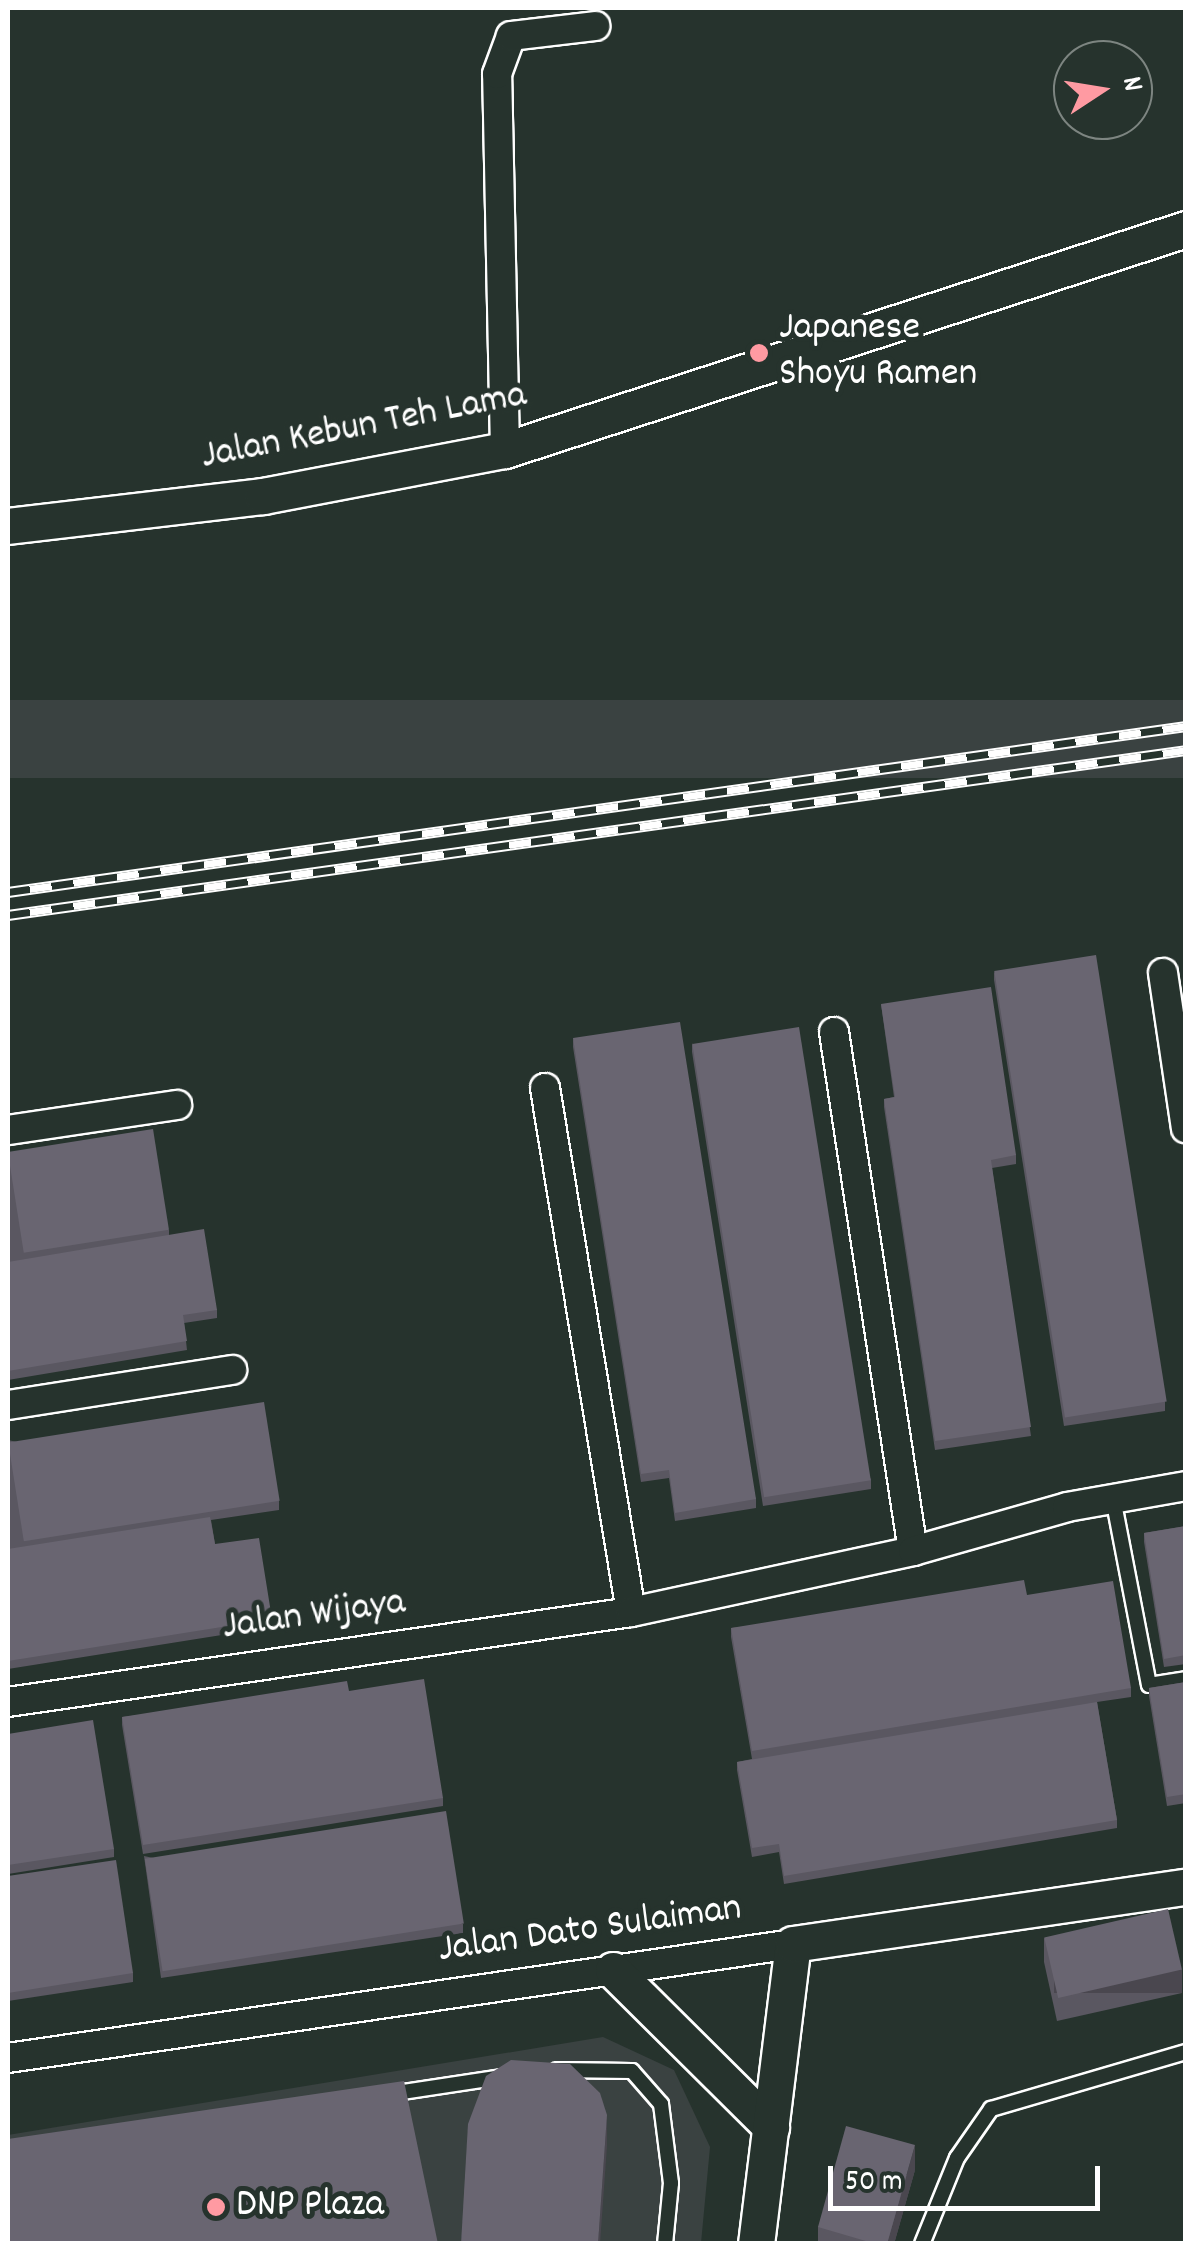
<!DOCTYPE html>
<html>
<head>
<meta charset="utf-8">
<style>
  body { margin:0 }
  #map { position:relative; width:1193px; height:2251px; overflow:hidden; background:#26332d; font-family:Dekko,sans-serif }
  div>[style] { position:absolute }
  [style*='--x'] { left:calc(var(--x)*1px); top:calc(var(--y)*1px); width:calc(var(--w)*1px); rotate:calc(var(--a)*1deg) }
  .built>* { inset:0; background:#3a4241; transform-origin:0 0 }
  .roads { filter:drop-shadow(2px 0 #fff) drop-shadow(-2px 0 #fff) drop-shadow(0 2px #fff) drop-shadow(0 -2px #fff) }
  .service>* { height:14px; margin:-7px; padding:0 7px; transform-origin:7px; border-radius:7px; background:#26332d }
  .minor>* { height:28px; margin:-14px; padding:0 14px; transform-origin:14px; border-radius:14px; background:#26332d }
  .tertiary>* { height:35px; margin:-17.5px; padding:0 17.5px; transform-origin:17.5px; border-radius:17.5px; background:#26332d }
  .rail>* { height:11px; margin-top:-5.5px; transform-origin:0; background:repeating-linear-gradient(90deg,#26332d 0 22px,#fff 0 44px); box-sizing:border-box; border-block:2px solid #fff }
  .wall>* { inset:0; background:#5a5761 }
  .shaded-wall>* { inset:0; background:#4a474f; transform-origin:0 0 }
  .building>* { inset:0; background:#696571; transform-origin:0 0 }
  .dots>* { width:28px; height:28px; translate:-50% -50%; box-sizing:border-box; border:5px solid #26332d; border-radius:50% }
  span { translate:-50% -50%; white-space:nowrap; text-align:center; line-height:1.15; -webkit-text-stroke:10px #26332d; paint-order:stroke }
  .poi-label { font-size:40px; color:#fff }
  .left { translate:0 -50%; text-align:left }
  .street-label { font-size:40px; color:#fff }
  .frame { position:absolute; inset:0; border:10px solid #fff; pointer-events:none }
  .north { position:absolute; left:1053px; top:40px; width:100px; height:100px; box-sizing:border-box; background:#26332d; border:2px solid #7d8581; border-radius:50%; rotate:78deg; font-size:28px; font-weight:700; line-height:40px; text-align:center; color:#fff }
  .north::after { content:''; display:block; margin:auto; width:35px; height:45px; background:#ff9aa2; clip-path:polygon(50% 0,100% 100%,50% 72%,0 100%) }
  .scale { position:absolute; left:828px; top:2166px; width:272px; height:45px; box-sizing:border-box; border:5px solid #fff; border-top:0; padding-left:12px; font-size:30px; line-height:35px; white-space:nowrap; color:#fff; -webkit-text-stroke:8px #26332d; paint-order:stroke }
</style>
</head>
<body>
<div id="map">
  <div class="built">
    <i style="left:1185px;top:700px;width:78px;height:1189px;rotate:90deg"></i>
    <i style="clip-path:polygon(603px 2037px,674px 2070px,710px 2147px,701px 2243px,8px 2244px,8px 2135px)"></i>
  </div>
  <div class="roads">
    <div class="service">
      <i style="--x:1113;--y:1498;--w:190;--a:79.1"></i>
      <i style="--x:1149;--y:1685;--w:37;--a:-9"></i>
      <i style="--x:557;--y:2070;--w:75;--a:0.8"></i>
      <i style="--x:632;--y:2071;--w:44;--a:48.7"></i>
      <i style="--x:661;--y:2104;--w:80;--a:82.8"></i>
      <i style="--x:671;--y:2183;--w:61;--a:95.6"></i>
      <i style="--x:389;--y:2094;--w:113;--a:-8.6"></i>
      <i style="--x:922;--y:2244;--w:93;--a:-67.9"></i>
      <i style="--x:957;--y:2158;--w:60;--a:-55.2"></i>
      <i style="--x:991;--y:2109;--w:203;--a:-16.3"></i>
    </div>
    <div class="minor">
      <i style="--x:505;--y:450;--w:376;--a:-91.2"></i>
      <i style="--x:497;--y:74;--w:40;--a:-69.8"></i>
      <i style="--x:511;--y:36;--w:85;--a:-6.8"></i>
      <i style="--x:1163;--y:973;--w:157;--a:81.6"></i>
      <i style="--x:834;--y:1032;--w:525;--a:81.35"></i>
      <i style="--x:545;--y:1088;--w:531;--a:80.68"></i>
      <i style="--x:8;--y:1130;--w:171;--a:-8.4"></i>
      <i style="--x:8;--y:1405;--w:227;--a:-8.9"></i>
      <i style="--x:8;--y:1702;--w:629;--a:-8.22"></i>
      <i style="--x:631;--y:1612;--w:289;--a:-12.2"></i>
      <i style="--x:913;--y:1551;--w:160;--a:-15.9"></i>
      <i style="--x:1067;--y:1507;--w:121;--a:-10"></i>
      <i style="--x:8;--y:2058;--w:793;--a:-8.26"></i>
    </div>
    <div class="tertiary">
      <i style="--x:8;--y:526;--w:257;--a:-6.7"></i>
      <i style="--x:263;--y:496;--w:246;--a:-10.8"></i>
      <i style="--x:505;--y:450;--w:716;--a:-17.98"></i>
      <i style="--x:613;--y:1970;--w:223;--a:44.8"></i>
      <i style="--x:756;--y:2244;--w:302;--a:-83"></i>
      <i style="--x:793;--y:1944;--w:397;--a:-8.3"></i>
    </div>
  </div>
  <div class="rail">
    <i style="--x:8;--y:892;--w:1190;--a:-8.02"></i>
    <i style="--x:8;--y:915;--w:1189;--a:-7.97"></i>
  </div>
  <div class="wall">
    <i style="clip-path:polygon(994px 971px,1165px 1402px,1165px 1411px,1064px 1426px,994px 980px)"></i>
    <i style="clip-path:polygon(881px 1004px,1016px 1155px,1016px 1164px,992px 1168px,1031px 1436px,935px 1450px,884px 1107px,884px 1099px,894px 1097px)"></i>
    <i style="clip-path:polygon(573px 1038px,756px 1499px,756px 1508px,675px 1521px,669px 1478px,641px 1482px,573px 1047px)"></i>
    <i style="clip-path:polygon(692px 1043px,871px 1480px,871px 1489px,763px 1506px,692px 1052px)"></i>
    <i style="clip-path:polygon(8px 1152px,169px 1230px,169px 1235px,217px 1310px,217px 1318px,184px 1323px,187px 1350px,8px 1380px)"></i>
    <i style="clip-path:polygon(8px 1440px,279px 1501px,279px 1510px,211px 1520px,215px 1544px,272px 1619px,272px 1627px,8px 1669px)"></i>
    <i style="clip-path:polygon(1186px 1526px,1186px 1664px,1164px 1667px,1144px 1542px,1144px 1533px)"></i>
    <i style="clip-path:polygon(1027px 1595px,1131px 1688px,1131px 1697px,1097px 1702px,1117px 1820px,1117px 1828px,784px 1884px,779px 1852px,752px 1857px,737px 1770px,737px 1762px,752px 1759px,731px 1637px,731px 1628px)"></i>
    <i style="clip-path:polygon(1186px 1682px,1186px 1803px,1167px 1806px,1149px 1696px,1149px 1688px)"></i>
    <i style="clip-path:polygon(349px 1691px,443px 1798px,443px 1806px,143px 1854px,122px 1725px,122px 1717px)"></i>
    <i style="clip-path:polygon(8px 1734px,114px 1849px,114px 1857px,8px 1874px)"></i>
    <i style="clip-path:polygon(144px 1856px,463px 1924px,463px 1933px,161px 1978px)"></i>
    <i style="clip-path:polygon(8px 1876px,133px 1973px,133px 1982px,8px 2001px)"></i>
    <i style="clip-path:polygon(1044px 1938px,1182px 1993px,1057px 2021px,1044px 1962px)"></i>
    <i style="clip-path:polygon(915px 2170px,894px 2244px,818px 2244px,818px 2227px)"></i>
  </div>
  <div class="shaded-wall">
    <i style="left:1182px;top:1969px;width:24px;height:128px;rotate:90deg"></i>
    <i style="clip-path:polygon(607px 2115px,607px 2146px,600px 2244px,598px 2244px)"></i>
    <i style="clip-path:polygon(915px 2145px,915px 2170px,894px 2244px,887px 2244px)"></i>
  </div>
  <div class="building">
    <i style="left:1096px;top:955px;width:452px;height:103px;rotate:81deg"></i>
    <i style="clip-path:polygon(991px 987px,1016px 1155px,991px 1160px,1031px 1427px,935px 1441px,884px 1099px,895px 1097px,881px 1004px)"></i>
    <i style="clip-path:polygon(680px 1022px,756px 1499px,675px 1513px,669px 1470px,641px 1474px,573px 1038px)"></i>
    <i style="left:799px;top:1027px;width:459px;height:108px;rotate:81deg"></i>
    <i style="left:153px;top:1129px;width:102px;height:147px;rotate:81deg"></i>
    <i style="clip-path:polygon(204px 1229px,217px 1310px,183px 1315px,187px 1341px,8px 1371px,8px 1262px)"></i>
    <i style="left:264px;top:1402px;width:100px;height:259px;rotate:81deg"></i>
    <i style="clip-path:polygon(210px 1517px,215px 1544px,259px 1538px,272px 1619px,8px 1661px,8px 1549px)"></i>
    <i style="clip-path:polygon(1186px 1526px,1186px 1655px,1164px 1659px,1144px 1533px)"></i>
    <i style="clip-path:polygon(1024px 1580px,1027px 1595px,1113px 1581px,1131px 1688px,752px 1751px,731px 1628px)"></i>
    <i style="clip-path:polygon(424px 1679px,443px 1798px,143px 1845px,122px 1717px,347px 1681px,349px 1691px)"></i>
    <i style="clip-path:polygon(1186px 1682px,1186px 1794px,1167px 1797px,1149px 1688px)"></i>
    <i style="clip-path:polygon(1097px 1702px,1117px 1820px,784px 1876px,779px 1844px,752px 1848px,737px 1762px)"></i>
    <i style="clip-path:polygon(93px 1720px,114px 1849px,8px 1865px,8px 1734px)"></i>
    <i style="left:446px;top:1811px;width:114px;height:305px;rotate:81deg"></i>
    <i style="clip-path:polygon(116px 1860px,133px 1973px,8px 1993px,8px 1876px)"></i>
    <i style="left:1168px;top:1909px;width:62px;height:127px;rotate:77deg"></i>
    <i style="clip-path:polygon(511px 2060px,570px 2064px,600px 2093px,607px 2115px,598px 2244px,461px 2244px,468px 2124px,486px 2076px)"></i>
    <i style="clip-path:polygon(404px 2081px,438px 2244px,8px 2244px,8px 2139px)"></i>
    <i style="clip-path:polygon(846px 2126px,915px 2145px,887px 2244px,876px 2244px,818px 2227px)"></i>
  </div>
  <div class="dots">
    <i style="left:759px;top:353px;background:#ff9aa2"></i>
    <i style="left:216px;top:2207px;background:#ff9aa2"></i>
  </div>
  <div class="poi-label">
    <span class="left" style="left:779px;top:353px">Japanese<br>Shoyu Ramen</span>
    <span class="left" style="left:236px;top:2207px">DNP Plaza</span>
  </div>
  <div class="street-label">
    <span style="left:364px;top:428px;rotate:-11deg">Jalan Kebun Teh Lama</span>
    <span style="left:314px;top:1617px;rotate:-8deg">Jalan Wijaya</span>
    <span style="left:590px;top:1931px;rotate:-8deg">Jalan Dato Sulaiman</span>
  </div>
  <div class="frame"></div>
  <div class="north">N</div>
  <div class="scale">50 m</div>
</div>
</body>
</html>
